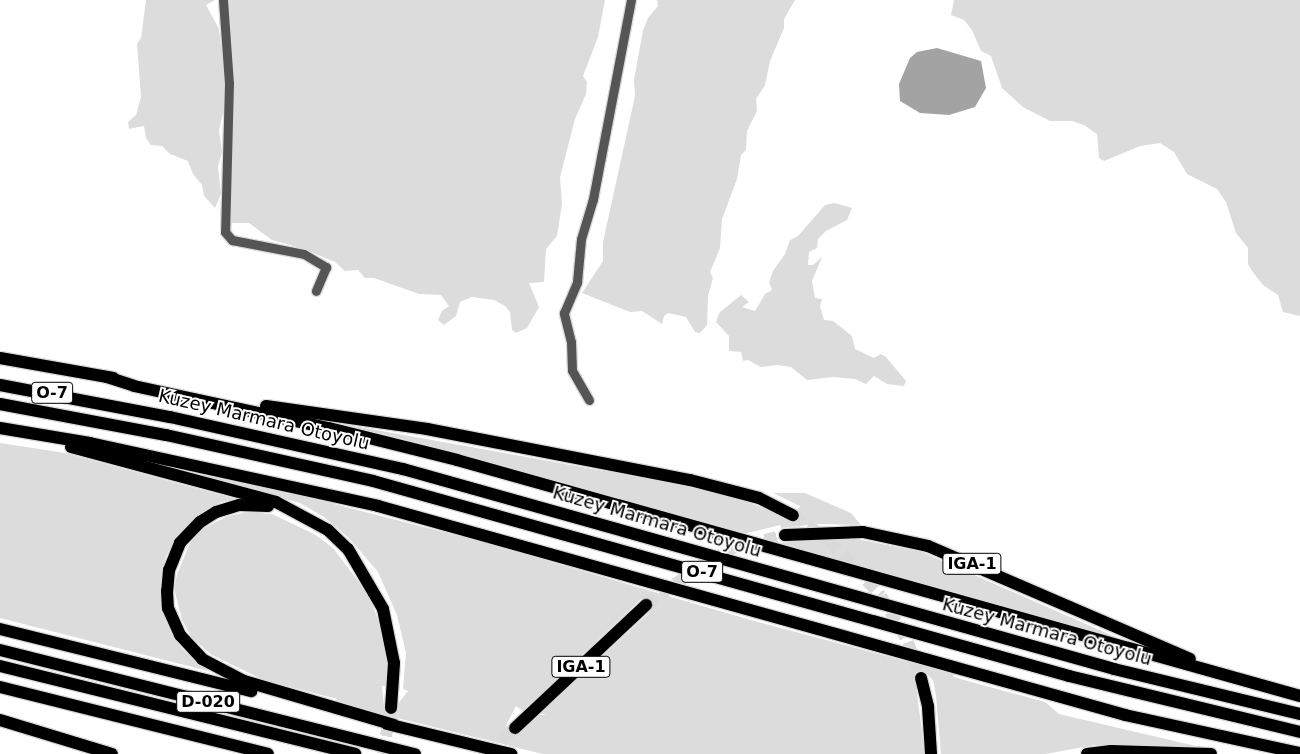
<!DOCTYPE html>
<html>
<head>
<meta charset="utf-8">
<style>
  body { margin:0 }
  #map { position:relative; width:1300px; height:754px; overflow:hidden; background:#fff; font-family:"DejaVu Sans",sans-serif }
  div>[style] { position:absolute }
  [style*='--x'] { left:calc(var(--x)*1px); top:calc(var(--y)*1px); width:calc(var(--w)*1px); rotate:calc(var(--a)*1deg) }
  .green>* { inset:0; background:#dcdcdc }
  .water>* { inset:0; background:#a3a3a3 }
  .highway-tunnel>* { height:12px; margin-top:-6px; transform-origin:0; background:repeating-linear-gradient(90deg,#d9d9d9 0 12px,transparent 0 18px) }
  .roads { filter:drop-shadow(1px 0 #dbdbdb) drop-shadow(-1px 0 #dbdbdb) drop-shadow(0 1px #dbdbdb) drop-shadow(0 -1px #dbdbdb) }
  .minor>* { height:9px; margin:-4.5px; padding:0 4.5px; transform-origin:4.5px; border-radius:4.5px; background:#555 }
  .highway>* { height:12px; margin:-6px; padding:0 6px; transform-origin:6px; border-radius:6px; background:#000 }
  span { translate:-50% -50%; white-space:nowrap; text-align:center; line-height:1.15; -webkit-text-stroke:4px #fff; paint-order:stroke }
  .shield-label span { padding:1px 4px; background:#fff; border:1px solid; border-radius:4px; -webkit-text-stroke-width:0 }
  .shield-label { font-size:16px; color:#000; font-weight:700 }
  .street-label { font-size:18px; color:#000 }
</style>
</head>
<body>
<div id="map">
  <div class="green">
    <i style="clip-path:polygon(146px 0,215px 0,206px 5px,219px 29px,224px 71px,224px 108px,219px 131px,222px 152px,218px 167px,221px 194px,215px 208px,204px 196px,202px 185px,193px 174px,188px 161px,170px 154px,162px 146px,151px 145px,146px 138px,144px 126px,129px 129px,128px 122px,136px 115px,141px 97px,137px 44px,141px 38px)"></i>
    <i style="clip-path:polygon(228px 0,605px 0,598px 37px,583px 76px,587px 82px,586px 94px,575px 119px,560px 177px,562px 204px,557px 236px,546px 249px,544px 282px,529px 283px,539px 307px,527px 328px,516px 333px,512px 330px,510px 312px,505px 306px,494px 300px,472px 297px,460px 302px,456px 316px,444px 325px,438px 320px,442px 311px,449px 306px,441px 295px,419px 294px,374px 278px,365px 278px,358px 270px,345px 271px,335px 262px,304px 249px,272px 240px,249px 223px,229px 223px,234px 80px)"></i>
    <i style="clip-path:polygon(657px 0,795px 0,784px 19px,784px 28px,770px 61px,765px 85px,756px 99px,757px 111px,747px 131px,746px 150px,741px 155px,737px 179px,722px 219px,720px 248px,710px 272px,713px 278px,708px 296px,707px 325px,700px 333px,695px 332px,686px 317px,668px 313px,664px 316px,662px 324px,642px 311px,630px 312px,582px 293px,603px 261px,603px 242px,635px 96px,634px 80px,643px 30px,648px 18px,658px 6px)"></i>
    <i style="clip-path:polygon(954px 0,1300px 0,1300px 316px,1283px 312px,1278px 295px,1263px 285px,1252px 271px,1248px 264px,1248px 248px,1236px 233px,1226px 202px,1217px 189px,1187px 174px,1174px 152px,1160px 143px,1140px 146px,1104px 161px,1099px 158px,1097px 134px,1084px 125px,1072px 121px,1050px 121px,1023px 107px,1002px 88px,991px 56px,981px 51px,972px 30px,964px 20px,951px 15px)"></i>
    <i style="clip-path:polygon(834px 203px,852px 208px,847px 220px,826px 231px,818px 239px,817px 248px,809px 252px,808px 265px,813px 265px,822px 257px,812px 281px,815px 298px,822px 299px,820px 306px,824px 320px,833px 321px,852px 336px,855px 349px,874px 358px,881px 354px,886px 357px,906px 381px,904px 386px,887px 384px,874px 376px,866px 384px,855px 379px,833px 377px,807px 380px,791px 367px,777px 365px,761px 367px,748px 360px,743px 361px,741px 352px,729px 351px,729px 336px,716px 322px,719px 313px,741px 295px,749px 302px,742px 307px,755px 311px,765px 294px,772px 290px,769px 282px,773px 271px,785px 254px,790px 240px,798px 236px,825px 205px)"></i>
    <i style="clip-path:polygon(320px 420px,700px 488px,741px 499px,791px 520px,800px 506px,773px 493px,805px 493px,851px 513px,861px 525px,819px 524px,781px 528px,780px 525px,739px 535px)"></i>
    <i style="clip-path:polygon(0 443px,65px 453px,236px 499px,221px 502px,197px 516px,179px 534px,166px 556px,161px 580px,161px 604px,173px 635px,183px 650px,208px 671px,0 618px)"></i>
    <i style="clip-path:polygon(evenodd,174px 466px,334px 501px,334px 504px,490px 544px,747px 619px,954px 674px,953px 677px,1045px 702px,1059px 714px,1200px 747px,1095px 745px,1045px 754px,941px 754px,936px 695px,933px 680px,928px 675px,915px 679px,925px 754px,543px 754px,336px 703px,337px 699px,264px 680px,212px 655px,191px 637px,182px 620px,174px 588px,177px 574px,191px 541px,204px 528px,228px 516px,249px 512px,272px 514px,314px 534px,333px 548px,368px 594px,381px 627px,387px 656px,387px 686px,382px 686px,384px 706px,395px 708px,408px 691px,403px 689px,406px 653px,397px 615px,378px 572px,349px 538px,324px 517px,300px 503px,173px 469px,174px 466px,642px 598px,650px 608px,649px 613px,540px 713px,546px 715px,539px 715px,518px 729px,506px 726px,516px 706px,523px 711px,642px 598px)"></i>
    <i style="clip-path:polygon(852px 538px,922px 552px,1122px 640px,775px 543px)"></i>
  </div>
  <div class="water">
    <i style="clip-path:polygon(937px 48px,981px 61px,986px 88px,975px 107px,949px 115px,920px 113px,900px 101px,899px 84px,910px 58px,917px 52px)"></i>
  </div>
  <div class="highway-tunnel">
    <i style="--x:793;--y:515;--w:45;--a:35.1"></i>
    <i style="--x:830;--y:541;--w:75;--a:47.2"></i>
    <i style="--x:881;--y:596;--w:53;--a:59.6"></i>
    <i style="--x:908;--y:642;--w:38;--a:70"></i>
    <i style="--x:646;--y:605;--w:62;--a:-35.8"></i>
    <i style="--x:696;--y:569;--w:39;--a:-30"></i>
    <i style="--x:730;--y:549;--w:57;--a:-14.3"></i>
    <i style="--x:383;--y:754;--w:47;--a:-80.1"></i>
    <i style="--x:489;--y:754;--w:37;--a:-45"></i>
  </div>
  <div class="roads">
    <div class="minor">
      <i style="--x:223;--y:0;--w:83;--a:85.9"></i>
      <i style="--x:229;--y:83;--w:149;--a:91.5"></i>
      <i style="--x:225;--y:232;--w:11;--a:49"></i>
      <i style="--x:232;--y:240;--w:73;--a:11"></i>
      <i style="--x:304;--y:254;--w:26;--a:31"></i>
      <i style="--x:326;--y:267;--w:26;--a:113"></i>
      <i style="--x:589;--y:400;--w:34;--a:-120"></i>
      <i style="--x:572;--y:370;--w:28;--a:-92"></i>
      <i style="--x:571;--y:342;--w:30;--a:-104"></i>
      <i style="--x:564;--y:313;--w:34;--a:-67"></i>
      <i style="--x:577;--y:282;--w:43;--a:-84.7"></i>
      <i style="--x:581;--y:239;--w:42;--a:-73.3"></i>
      <i style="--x:593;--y:199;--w:203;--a:-79.2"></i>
    </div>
    <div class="highway">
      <i style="--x:0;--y:358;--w:115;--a:10"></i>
      <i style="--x:107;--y:377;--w:28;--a:18"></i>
      <i style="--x:134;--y:386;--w:199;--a:12.2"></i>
      <i style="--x:329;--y:428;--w:132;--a:14"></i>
      <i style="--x:457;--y:460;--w:875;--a:15.64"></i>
      <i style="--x:0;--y:385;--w:173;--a:10.7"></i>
      <i style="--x:170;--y:417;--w:239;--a:12.6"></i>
      <i style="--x:403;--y:469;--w:739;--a:15.71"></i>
      <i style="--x:1114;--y:669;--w:191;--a:13.6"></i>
      <i style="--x:0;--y:404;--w:169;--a:10.6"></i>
      <i style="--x:166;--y:435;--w:212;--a:12.5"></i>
      <i style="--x:373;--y:481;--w:723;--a:15.65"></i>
      <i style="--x:1069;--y:676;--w:238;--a:13.6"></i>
      <i style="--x:266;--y:406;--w:163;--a:8.1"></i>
      <i style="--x:427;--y:429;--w:268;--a:11"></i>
      <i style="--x:690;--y:480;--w:71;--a:14.6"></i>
      <i style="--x:759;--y:498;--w:38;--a:27"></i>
      <i style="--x:0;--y:428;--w:91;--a:9.5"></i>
      <i style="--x:90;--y:443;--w:295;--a:12.3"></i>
      <i style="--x:378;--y:506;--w:776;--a:15.63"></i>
      <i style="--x:1125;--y:715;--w:179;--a:12.3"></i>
      <i style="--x:71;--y:447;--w:212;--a:15"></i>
      <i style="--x:276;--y:502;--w:59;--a:28.3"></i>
      <i style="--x:328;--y:530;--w:28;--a:44"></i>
      <i style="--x:348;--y:549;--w:69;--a:59.7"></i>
      <i style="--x:383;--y:609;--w:55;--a:78.5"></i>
      <i style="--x:394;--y:663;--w:45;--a:93.8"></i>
      <i style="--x:268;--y:506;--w:29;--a:-178"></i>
      <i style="--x:239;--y:505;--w:24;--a:163"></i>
      <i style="--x:216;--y:512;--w:19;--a:148"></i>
      <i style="--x:200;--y:522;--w:29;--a:134"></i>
      <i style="--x:180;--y:543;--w:29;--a:112"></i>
      <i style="--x:169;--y:570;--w:21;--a:95"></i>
      <i style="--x:167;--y:591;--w:17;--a:87"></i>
      <i style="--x:168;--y:608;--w:30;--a:66"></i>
      <i style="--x:180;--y:635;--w:33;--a:47"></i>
      <i style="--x:202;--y:659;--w:47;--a:27.6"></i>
      <i style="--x:244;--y:681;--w:156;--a:16.3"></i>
      <i style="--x:785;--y:535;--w:78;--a:-2.2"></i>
      <i style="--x:863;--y:532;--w:66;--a:12.2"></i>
      <i style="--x:928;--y:546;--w:285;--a:23.3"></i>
      <i style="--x:0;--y:629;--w:259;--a:13.9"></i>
      <i style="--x:0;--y:650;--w:428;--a:14.1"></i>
      <i style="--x:0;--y:666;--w:366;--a:13.9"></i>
      <i style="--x:921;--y:678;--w:30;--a:76"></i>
      <i style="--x:928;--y:707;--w:47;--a:86.3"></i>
      <i style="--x:0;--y:687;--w:276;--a:14"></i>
      <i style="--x:0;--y:720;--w:117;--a:16.9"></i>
      <i style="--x:387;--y:724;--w:128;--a:13.6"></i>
      <i style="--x:515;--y:728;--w:180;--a:-43.2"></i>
      <i style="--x:1087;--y:754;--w:24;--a:-7"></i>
      <i style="--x:1111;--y:751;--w:100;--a:1.7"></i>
    </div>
  </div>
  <div class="shield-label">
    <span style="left:52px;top:393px">O-7</span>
    <span style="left:972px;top:564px">IGA-1</span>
    <span style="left:702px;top:572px">O-7</span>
    <span style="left:581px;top:667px">IGA-1</span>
    <span style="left:208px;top:702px">D-020</span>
  </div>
  <div class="street-label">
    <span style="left:264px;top:420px;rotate:13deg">Kuzey Marmara Otoyolu</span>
    <span style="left:657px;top:522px;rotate:16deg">Kuzey Marmara Otoyolu</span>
    <span style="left:1047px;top:632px;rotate:15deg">Kuzey Marmara Otoyolu</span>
  </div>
</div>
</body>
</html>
